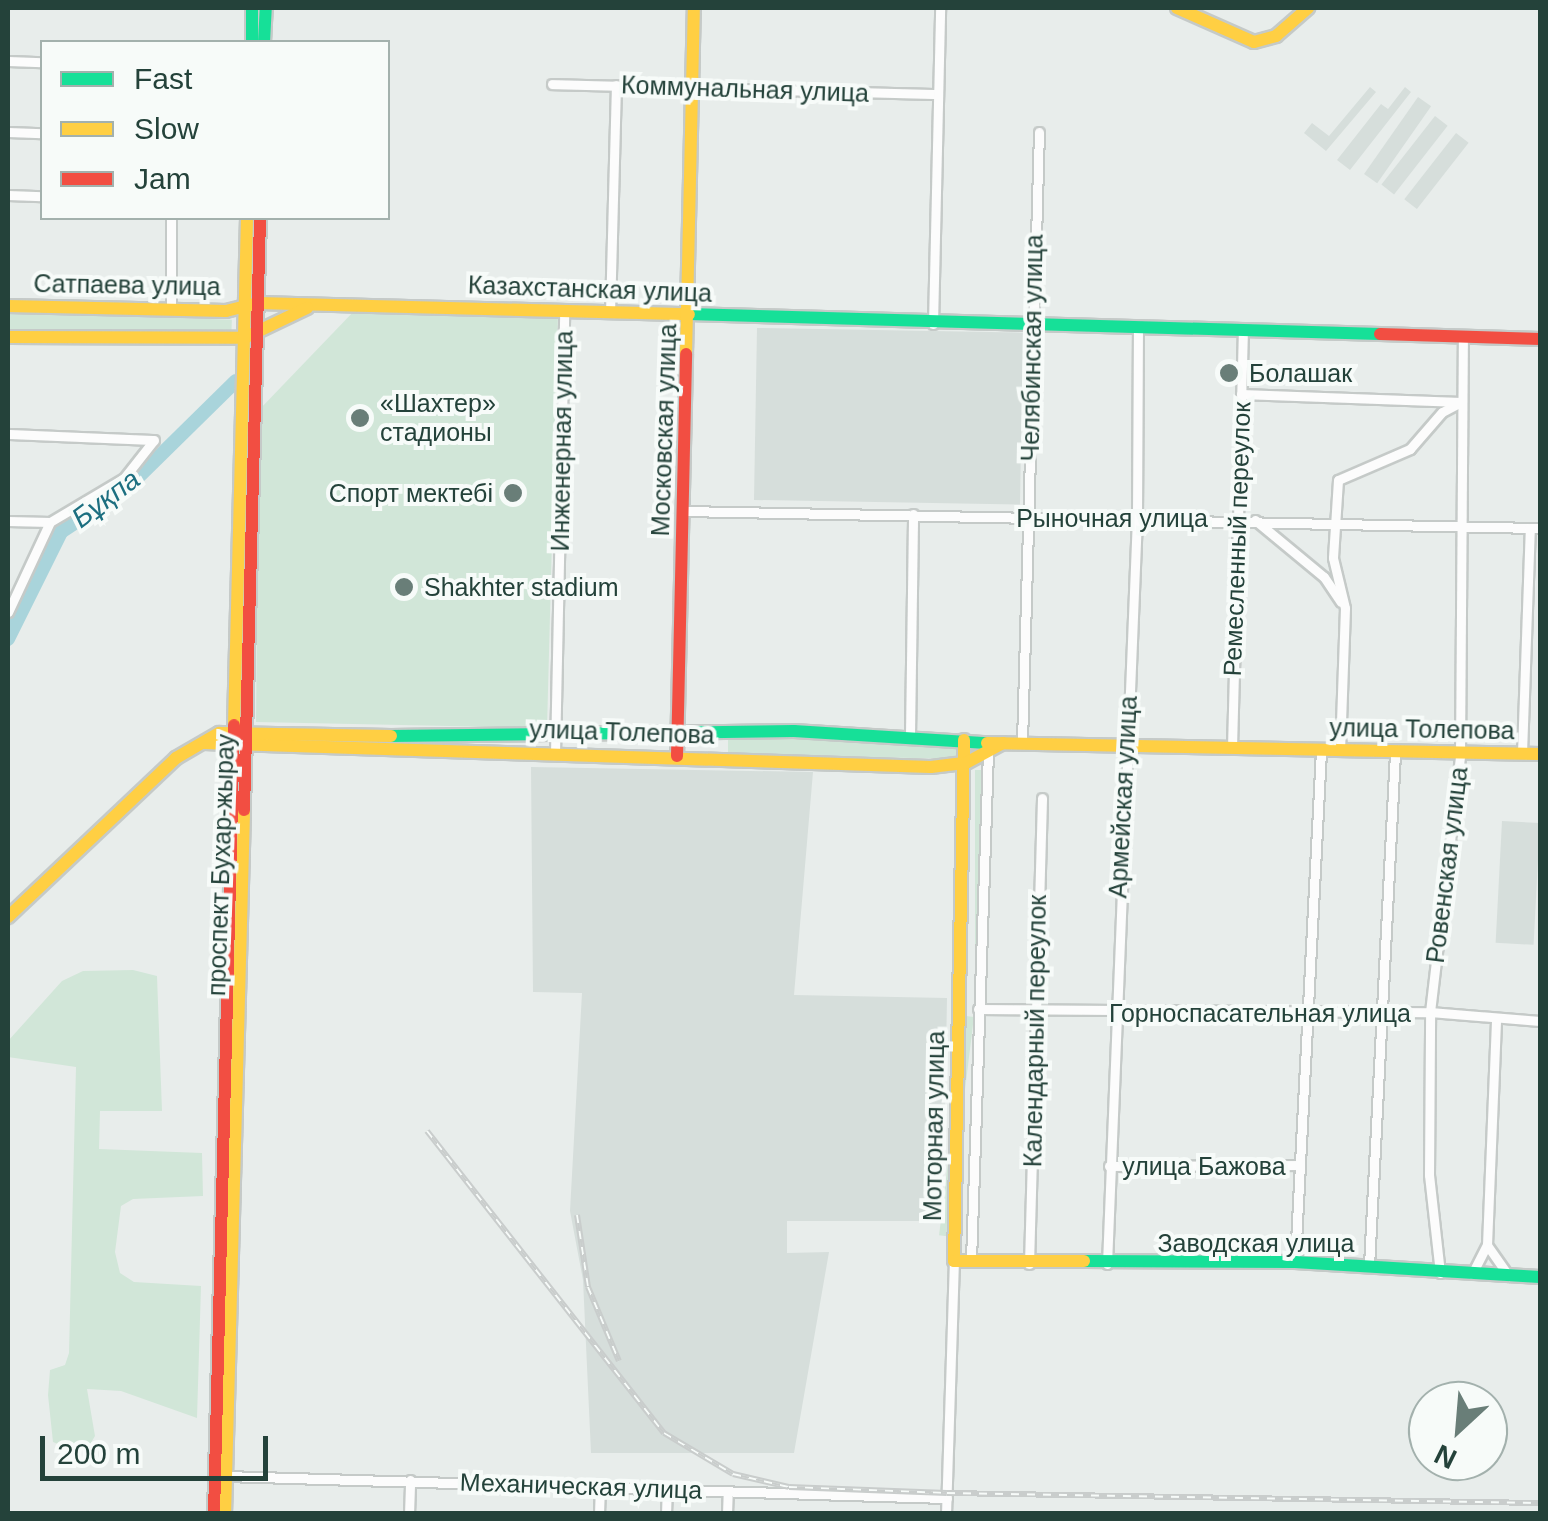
<!DOCTYPE html>
<html>
<head>
<meta charset="utf-8">
<style>
  body { margin:0 }
  #map { position:relative; width:1548px; height:1521px; overflow:hidden; background:#e8edeb; font-family:Helvetica,sans-serif }
  div>[style] { position:absolute }
  [style*='--x'] { left:calc(var(--x)*1px); top:calc(var(--y)*1px); width:calc(var(--w)*1px); rotate:calc(var(--a)*1deg) }
  .built>* { inset:0; background:#d6dedb; transform-origin:0 0 }
  .green>* { inset:0; background:#d1e6d8; transform-origin:0 0 }
  .river>* { height:14px; margin:-7px; padding:0 7px; transform-origin:7px; border-radius:7px; background:#a9d4db }
  .roads { filter:drop-shadow(2px 0 #c5cac8) drop-shadow(-2px 0 #c5cac8) drop-shadow(0 2px #c5cac8) drop-shadow(0 -2px #c5cac8) }
  .street>* { height:9px; margin:-4.5px; padding:0 4.5px; transform-origin:4.5px; border-radius:4.5px; background:#fcfcfc }
  .fast>* { height:12px; margin:-6px; padding:0 6px; transform-origin:6px; border-radius:6px; background:#16e098 }
  .slow>* { height:12px; margin:-6px; padding:0 6px; transform-origin:6px; border-radius:6px; background:#ffcf43 }
  .jam>* { height:12px; margin:-6px; padding:0 6px; transform-origin:6px; border-radius:6px; background:#f24e42 }
  .rail>* { height:6px; margin-top:-3px; transform-origin:0; background:repeating-linear-gradient(90deg,#f7fbf9 0 8px,#c9cdcc 0 16px); box-sizing:border-box; border-block:2px solid #c9cdcc }
  .dots>* { width:28px; height:28px; translate:-50% -50%; box-sizing:border-box; border:5px solid #f7fbf9; border-radius:50% }
  span { translate:-50% -50%; white-space:nowrap; text-align:center; line-height:1.15; -webkit-text-stroke:8px #f7fbf9; paint-order:stroke }
  .street-label { font-size:25px; color:#24423a }
  .poi-label { font-size:25px; color:#24423a }
  .left { translate:0 -50%; text-align:left }
  .right { translate:-100% -50%; text-align:right }
  .water-label { font-size:28px; color:#1c6f80; font-style:italic }
  .frame { position:absolute; inset:0; border:10px solid #24423a; pointer-events:none }
  .legend { position:absolute; left:40px; top:40px; width:350px; height:180px; box-sizing:border-box; background:#f7fbf9; border:2px solid #a3b1ad; margin:0; padding:12px 18px; list-style:none; font-size:30px; color:#24423a }
  .legend li { display:flex; align-items:center; gap:20px; height:50px }
  .legend b { width:50px; border:2px solid #a3b1ad }
  .north { position:absolute; left:1408px; top:1381px; width:100px; height:100px; box-sizing:border-box; background:#f7fbf9; border:2px solid #a3b1ad; border-radius:50%; rotate:206deg; font-size:28px; font-weight:700; line-height:40px; text-align:center; color:#24423a }
  .north::after { content:''; display:block; margin:auto; width:35px; height:45px; background:#697e78; clip-path:polygon(50% 0,100% 100%,50% 72%,0 100%) }
  .scale { position:absolute; left:40px; top:1436px; width:228px; height:45px; box-sizing:border-box; border:5px solid #24423a; border-top:0; padding-left:12px; font-size:30px; line-height:35px; white-space:nowrap; color:#24423a; -webkit-text-stroke:8px #f7fbf9; paint-order:stroke }
</style>
</head>
<body>
<div id="map">
  <div class="built">
    <i style="clip-path:polygon(1370px 87px,1376px 92px,1326px 151px,1304px 133px,1312px 123px,1329px 136px)"></i>
    <i style="clip-path:polygon(1405px 87px,1411px 92px,1350px 170px,1337px 160px,1381px 104px,1388px 109px)"></i>
    <i style="left:1418px;top:97px;width:16px;height:94px;rotate:35deg"></i>
    <i style="left:1435px;top:116px;width:16px;height:87px;rotate:38deg"></i>
    <i style="left:1456px;top:133px;width:16px;height:84px;rotate:38deg"></i>
    <i style="left:757px;top:328px;width:266px;height:172px;rotate:1deg"></i>
    <i style="clip-path:polygon(531px 767px,813px 772px,794px 995px,947px 998px,943px 1221px,787px 1221px,787px 1253px,829px 1252px,794px 1453px,591px 1453px,583px 1280px,570px 1211px,582px 993px,533px 992px)"></i>
    <i style="left:1502px;top:821px;width:38px;height:122px;rotate:3deg"></i>
  </div>
  <div class="green">
    <i style="clip-path:polygon(356px 309px,558px 314px,547px 728px,256px 722px,259px 410px)"></i>
    <i style="left:8px;top:312px;width:224px;height:18px;rotate:2deg"></i>
    <i style="clip-path:polygon(790px 736px,959px 743px,959px 759px,728px 754px,728px 737px)"></i>
    <i style="left:975px;top:770px;width:6px;height:233px"></i>
    <i style="clip-path:polygon(133px 970px,157px 976px,162px 1111px,100px 1111px,99px 1149px,202px 1153px,203px 1196px,133px 1199px,121px 1206px,115px 1252px,120px 1273px,134px 1282px,201px 1286px,197px 1418px,121px 1391px,87px 1389px,95px 1436px,86px 1451px,73px 1450px,53px 1442px,48px 1395px,50px 1370px,65px 1365px,69px 1353px,76px 1067px,8px 1057px,8px 1041px,62px 981px,83px 971px)"></i>
    <i style="left:966px;top:1016px;width:8px;height:221px;rotate:7deg"></i>
  </div>
  <div class="river">
    <i style="--x:8;--y:639;--w:119;--a:-63.6"></i>
    <i style="--x:61;--y:532;--w:78;--a:-33.5"></i>
    <i style="--x:126;--y:489;--w:154;--a:-44.5"></i>
  </div>
  <div class="roads">
    <div class="street">
      <i style="--x:8;--y:61;--w:34;--a:2"></i>
      <i style="--x:552;--y:84;--w:386;--a:1.5"></i>
      <i style="--x:8;--y:132;--w:34;--a:2"></i>
      <i style="--x:8;--y:195;--w:34;--a:2"></i>
      <i style="--x:171;--y:309;--w:91;--a:-90"></i>
      <i style="--x:610;--y:313;--w:228;--a:-88.5"></i>
      <i style="--x:933;--y:324;--w:316;--a:-88.7"></i>
      <i style="--x:1241;--y:394;--w:220;--a:2.1"></i>
      <i style="--x:1461;--y:402;--w:21;--a:152"></i>
      <i style="--x:1442;--y:412;--w:49;--a:130.9"></i>
      <i style="--x:1410;--y:449;--w:78;--a:156.7"></i>
      <i style="--x:1338;--y:480;--w:78;--a:93.7"></i>
      <i style="--x:1333;--y:558;--w:51;--a:76.5"></i>
      <i style="--x:1345;--y:608;--w:143;--a:92"></i>
      <i style="--x:8;--y:434;--w:146;--a:2.4"></i>
      <i style="--x:683;--y:511;--w:857;--a:1.14"></i>
      <i style="--x:1255;--y:520;--w:89;--a:39.6"></i>
      <i style="--x:1324;--y:577;--w:30;--a:56"></i>
      <i style="--x:8;--y:521;--w:42;--a:1.4"></i>
      <i style="--x:8;--y:612;--w:99;--a:-65"></i>
      <i style="--x:50;--y:522;--w:86;--a:-30.7"></i>
      <i style="--x:124;--y:478;--w:48;--a:-51.7"></i>
      <i style="--x:910;--y:735;--w:221;--a:-89.2"></i>
      <i style="--x:1022;--y:743;--w:611;--a:-88.41"></i>
      <i style="--x:1232;--y:748;--w:418;--a:-88.5"></i>
      <i style="--x:555;--y:753;--w:443;--a:-88.8"></i>
      <i style="--x:1522;--y:753;--w:225;--a:-88"></i>
      <i style="--x:978;--y:1009;--w:452;--a:0.4"></i>
      <i style="--x:1430;--y:1012;--w:110;--a:4.7"></i>
      <i style="--x:1496;--y:1021;--w:224;--a:92.3"></i>
      <i style="--x:1487;--y:1245;--w:38;--a:55"></i>
      <i style="--x:1109;--y:1166;--w:189;--a:-0.3"></i>
      <i style="--x:971;--y:1261;--w:511;--a:-88.09"></i>
      <i style="--x:1295;--y:1262;--w:513;--a:-87.09"></i>
      <i style="--x:1029;--y:1264;--w:466;--a:-88.4"></i>
      <i style="--x:1107;--y:1264;--w:749;--a:-87.7"></i>
      <i style="--x:1137;--y:516;--w:188;--a:-89.7"></i>
      <i style="--x:1369;--y:1266;--w:514;--a:-87.1"></i>
      <i style="--x:1440;--y:1273;--w:99;--a:-96.4"></i>
      <i style="--x:1429;--y:1175;--w:163;--a:-89.6"></i>
      <i style="--x:1430;--y:1012;--w:258;--a:-83.3"></i>
      <i style="--x:1460;--y:756;--w:419;--a:-89.6"></i>
      <i style="--x:1472;--y:1274;--w:33;--a:-63"></i>
      <i style="--x:225;--y:1476;--w:722;--a:1.75"></i>
      <i style="--x:409;--y:1514;--w:34;--a:-88"></i>
      <i style="--x:599;--y:1514;--w:27;--a:-88"></i>
      <i style="--x:666;--y:1514;--w:26;--a:-88"></i>
      <i style="--x:727;--y:1514;--w:23;--a:-88"></i>
      <i style="--x:946;--y:1514;--w:253;--a:-88.2"></i>
    </div>
    <div class="fast">
      <i style="--x:252;--y:8;--w:34;--a:90"></i>
      <i style="--x:264;--y:42;--w:34;--a:-87"></i>
      <i style="--x:689;--y:314;--w:691;--a:1.66"></i>
      <i style="--x:391;--y:736;--w:403;--a:-0.7"></i>
      <i style="--x:794;--y:731;--w:193;--a:3.6"></i>
      <i style="--x:1084;--y:1261;--w:211;--a:0.3"></i>
      <i style="--x:1295;--y:1262;--w:245;--a:3.5"></i>
    </div>
    <div class="slow">
      <i style="--x:1177;--y:8;--w:84;--a:23.8"></i>
      <i style="--x:1254;--y:42;--w:23;--a:-15"></i>
      <i style="--x:1276;--y:36;--w:43;--a:-41.2"></i>
      <i style="--x:8;--y:306;--w:218;--a:1.3"></i>
      <i style="--x:226;--y:311;--w:33;--a:-14"></i>
      <i style="--x:258;--y:303;--w:431;--a:1.5"></i>
      <i style="--x:8;--y:337;--w:236;--a:0.2"></i>
      <i style="--x:244;--y:338;--w:70;--a:-25.5"></i>
      <i style="--x:686;--y:354;--w:346;--a:-88.7"></i>
      <i style="--x:234;--y:725;--w:507;--a:-88.53"></i>
      <i style="--x:964;--y:740;--w:521;--a:91.1"></i>
      <i style="--x:954;--y:1261;--w:130;--a:0"></i>
      <i style="--x:204;--y:743;--w:727;--a:1.89"></i>
      <i style="--x:931;--y:767;--w:35;--a:-7"></i>
      <i style="--x:966;--y:763;--w:42;--a:-28.4"></i>
      <i style="--x:987;--y:743;--w:553;--a:1.14"></i>
      <i style="--x:8;--y:917;--w:231;--a:-43.4"></i>
      <i style="--x:176;--y:758;--w:50;--a:-30.2"></i>
      <i style="--x:219;--y:733;--w:172;--a:1"></i>
      <i style="--x:225;--y:1514;--w:704;--a:-88.45"></i>
    </div>
    <div class="jam">
      <i style="--x:1380;--y:334;--w:160;--a:1.8"></i>
      <i style="--x:677;--y:756;--w:402;--a:-88.7"></i>
      <i style="--x:244;--y:810;--w:592;--a:-88.45"></i>
      <i style="--x:214;--y:1514;--w:789;--a:-88.55"></i>
    </div>
  </div>
  <div class="rail">
    <i style="--x:427;--y:1131;--w:384;--a:51.9"></i>
    <i style="--x:664;--y:1433;--w:80;--a:30.7"></i>
    <i style="--x:733;--y:1474;--w:57;--a:13.1"></i>
    <i style="--x:789;--y:1487;--w:158;--a:2.2"></i>
    <i style="--x:947;--y:1493;--w:593;--a:0.97"></i>
    <i style="--x:577;--y:1215;--w:73;--a:81.3"></i>
    <i style="--x:588;--y:1287;--w:80;--a:67.3"></i>
  </div>
  <div class="dots">
    <i style="left:1229px;top:373px;background:#697e78"></i>
    <i style="left:360px;top:418px;background:#697e78"></i>
    <i style="left:513px;top:493px;background:#697e78"></i>
    <i style="left:404px;top:587px;background:#697e78"></i>
  </div>
  <div class="street-label">
    <span style="left:745px;top:89px;rotate:2deg">Коммунальная улица</span>
    <span style="left:127px;top:285px;rotate:1deg">Сатпаева улица</span>
    <span style="left:590px;top:289px;rotate:2deg">Казахстанская улица</span>
    <span style="left:1032px;top:348px;rotate:-89deg">Челябинская улица</span>
    <span style="left:664px;top:430px;rotate:-88deg">Московская улица</span>
    <span style="left:562px;top:441px;rotate:-89deg">Инженерная улица</span>
    <span style="left:1112px;top:518px">Рыночная улица</span>
    <span style="left:1237px;top:539px;rotate:-88deg">Ремесленный переулок</span>
    <span style="left:1422px;top:729px;rotate:1deg">улица Толепова</span>
    <span style="left:622px;top:732px;rotate:2deg">улица Толепова</span>
    <span style="left:1123px;top:797px;rotate:-87deg">Армейская улица</span>
    <span style="left:221px;top:865px;rotate:-88deg">проспект Бухар-жырау</span>
    <span style="left:1447px;top:865px;rotate:-83deg">Ровенская улица</span>
    <span style="left:1260px;top:1013px">Горноспасательная улица</span>
    <span style="left:1035px;top:1031px;rotate:-89deg">Календарный переулок</span>
    <span style="left:934px;top:1126px;rotate:-89deg">Моторная улица</span>
    <span style="left:1204px;top:1166px">улица Бажова</span>
    <span style="left:1256px;top:1243px">Заводская улица</span>
    <span style="left:581px;top:1486px;rotate:2deg">Механическая улица</span>
  </div>
  <div class="poi-label">
    <span class="left" style="left:1249px;top:373px">Болашак</span>
    <span class="left" style="left:380px;top:418px">«Шахтер»<br>стадионы</span>
    <span class="right" style="left:493px;top:493px">Спорт мектебі</span>
    <span class="left" style="left:424px;top:587px">Shakhter stadium</span>
  </div>
  <div class="water-label">
    <span style="left:106px;top:499px;rotate:-37deg">Бұқпа</span>
  </div>
  <div class="frame"></div>
  <ul class="legend">
  <li><b style="height:12px;background:#16e098"></b>Fast</li>
  <li><b style="height:12px;background:#ffcf43"></b>Slow</li>
  <li><b style="height:12px;background:#f24e42"></b>Jam</li>
  </ul>
  <div class="north">N</div>
  <div class="scale">200 m</div>
</div>
</body>
</html>
